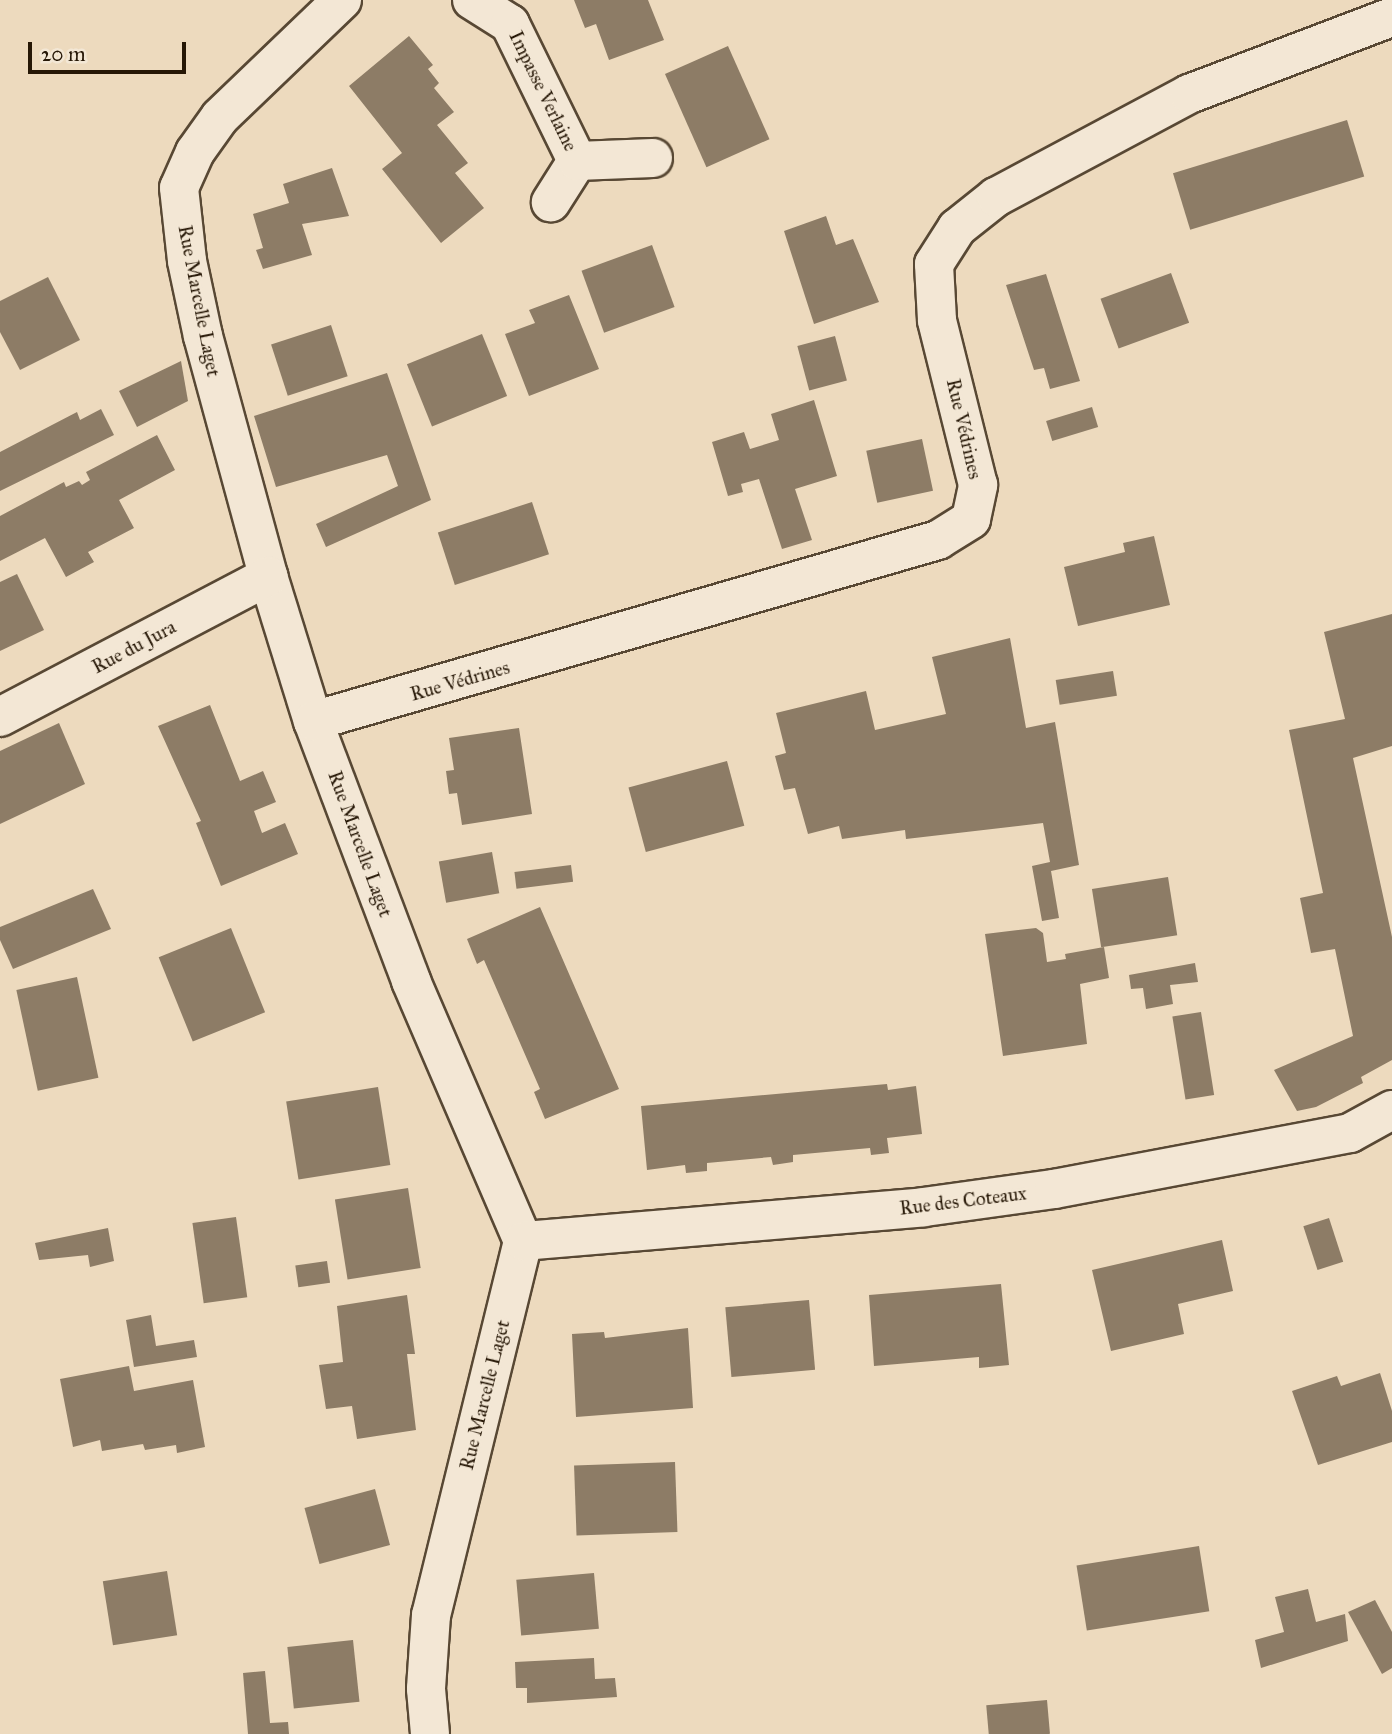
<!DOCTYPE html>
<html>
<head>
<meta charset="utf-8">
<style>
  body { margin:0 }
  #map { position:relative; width:1392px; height:1734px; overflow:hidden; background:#eddabe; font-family:"IM FELL Great Primer",serif }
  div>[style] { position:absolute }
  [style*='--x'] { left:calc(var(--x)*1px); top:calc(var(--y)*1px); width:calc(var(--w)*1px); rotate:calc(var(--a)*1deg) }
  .building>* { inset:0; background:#8d7c66; transform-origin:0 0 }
  .roads { filter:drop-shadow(2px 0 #584834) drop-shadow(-2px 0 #584834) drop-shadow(0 2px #584834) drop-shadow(0 -2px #584834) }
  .minor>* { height:38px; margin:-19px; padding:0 19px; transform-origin:19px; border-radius:19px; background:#f3e7d5 }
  span { translate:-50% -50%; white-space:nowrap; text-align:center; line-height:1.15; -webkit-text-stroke:5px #f3e7d5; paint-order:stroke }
  .street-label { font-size:19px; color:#261706 }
  .scale { position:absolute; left:28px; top:42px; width:158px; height:32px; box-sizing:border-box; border:4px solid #261706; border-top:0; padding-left:9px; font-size:21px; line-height:24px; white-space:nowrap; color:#261706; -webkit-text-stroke:5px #f3e7d5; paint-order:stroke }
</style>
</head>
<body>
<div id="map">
  <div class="building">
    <i style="clip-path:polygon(574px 0,648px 0,664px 40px,609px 60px,596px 24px,585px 28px)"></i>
    <i style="clip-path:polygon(409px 36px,433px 65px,428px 69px,439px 83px,434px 88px,454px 112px,437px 125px,468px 163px,455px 173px,484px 208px,441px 243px,382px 169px,402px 153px,349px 86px)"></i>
    <i style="left:728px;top:46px;width:102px;height:69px;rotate:66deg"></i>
    <i style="left:1347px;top:120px;width:59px;height:182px;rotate:73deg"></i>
    <i style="clip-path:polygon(332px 168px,349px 216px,302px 224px,312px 255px,263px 269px,256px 250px,263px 248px,253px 214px,289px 203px,283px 184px)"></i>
    <i style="clip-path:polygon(826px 216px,836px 245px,853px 239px,879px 302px,814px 324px,784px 231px)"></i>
    <i style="left:652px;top:245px;width:66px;height:75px;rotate:70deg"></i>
    <i style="left:1171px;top:273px;width:53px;height:75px;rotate:70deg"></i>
    <i style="clip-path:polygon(1046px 274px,1080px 381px,1050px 389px,1044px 368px,1034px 370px,1006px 285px)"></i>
    <i style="clip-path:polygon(48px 277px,80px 340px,20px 370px,0 332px,0 301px)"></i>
    <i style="clip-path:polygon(569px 295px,599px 369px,529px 396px,505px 334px,535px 323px,529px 310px)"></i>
    <i style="left:331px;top:325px;width:54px;height:63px;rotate:72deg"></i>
    <i style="left:482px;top:334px;width:67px;height:81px;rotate:68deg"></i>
    <i style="left:835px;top:336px;width:46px;height:39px;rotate:75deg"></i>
    <i style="clip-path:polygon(181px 361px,188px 401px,137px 427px,119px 391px)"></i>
    <i style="clip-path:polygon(387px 373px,431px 500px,326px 547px,316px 524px,398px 486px,387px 455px,276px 487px,254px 416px)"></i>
    <i style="clip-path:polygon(814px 400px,837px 476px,795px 489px,812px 540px,782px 549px,759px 479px,741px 484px,743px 492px,728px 496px,712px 442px,744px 432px,750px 449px,779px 440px,771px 414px)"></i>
    <i style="left:1092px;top:407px;width:21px;height:48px;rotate:73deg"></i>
    <i style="clip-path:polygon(101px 409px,114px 435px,0 491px,0 452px,77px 412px,80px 420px)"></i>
    <i style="clip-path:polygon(157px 435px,175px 470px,119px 500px,134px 528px,88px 552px,94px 562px,66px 577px,45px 538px,0 561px,0 516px,64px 482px,66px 487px,79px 481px,82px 485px,90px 480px,86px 472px)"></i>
    <i style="left:922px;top:439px;width:53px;height:57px;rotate:78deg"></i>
    <i style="left:532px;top:502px;width:55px;height:99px;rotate:72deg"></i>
    <i style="clip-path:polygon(1154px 536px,1170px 605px,1078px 626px,1064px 567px,1125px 552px,1123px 543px)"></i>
    <i style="clip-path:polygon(17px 574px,44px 630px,0 651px,0 582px)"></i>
    <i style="clip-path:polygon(1392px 614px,1392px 746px,1353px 758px,1392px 937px,1392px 1060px,1361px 1077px,1363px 1083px,1316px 1107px,1297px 1111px,1274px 1070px,1353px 1036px,1335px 949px,1311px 953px,1300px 898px,1323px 893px,1289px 730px,1345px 719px,1324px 632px)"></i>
    <i style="clip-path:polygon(1010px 638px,1026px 728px,1055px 722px,1079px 865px,1051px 871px,1059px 918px,1042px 921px,1032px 866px,1050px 862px,1043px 823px,906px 839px,905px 830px,842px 839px,839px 826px,808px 834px,795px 788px,784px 790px,775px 756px,786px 753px,776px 713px,866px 691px,875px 730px,946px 714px,932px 657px)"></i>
    <i style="left:1113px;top:671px;width:25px;height:58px;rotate:81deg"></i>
    <i style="clip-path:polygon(210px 705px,240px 781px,263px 771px,276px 802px,254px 811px,262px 833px,285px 823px,298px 854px,221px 886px,196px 823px,201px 821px,158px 726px)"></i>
    <i style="clip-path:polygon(59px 723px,85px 784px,0 824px,0 751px)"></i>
    <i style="clip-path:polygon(519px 728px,532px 814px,462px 825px,457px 793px,449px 794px,446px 771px,454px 770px,449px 738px)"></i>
    <i style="left:727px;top:761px;width:67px;height:102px;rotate:75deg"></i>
    <i style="left:492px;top:852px;width:42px;height:54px;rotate:80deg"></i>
    <i style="left:571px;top:865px;width:17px;height:57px;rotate:83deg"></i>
    <i style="left:1168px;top:877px;width:59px;height:77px;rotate:81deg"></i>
    <i style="clip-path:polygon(93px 889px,111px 929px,13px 969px,0 940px,0 927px)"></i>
    <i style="clip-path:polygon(540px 907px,619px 1089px,545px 1119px,534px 1092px,540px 1089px,484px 960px,477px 964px,467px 939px)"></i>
    <i style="left:231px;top:928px;width:91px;height:78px;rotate:68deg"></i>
    <i style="clip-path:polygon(1036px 928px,1043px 933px,1047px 962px,1066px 959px,1065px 954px,1104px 947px,1109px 978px,1080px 984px,1087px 1044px,1003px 1056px,985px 934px)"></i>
    <i style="clip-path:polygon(1195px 963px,1198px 982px,1170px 985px,1173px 1004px,1146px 1009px,1143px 988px,1131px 989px,1129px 975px)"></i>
    <i style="left:77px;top:977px;width:103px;height:62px;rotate:78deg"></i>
    <i style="left:1201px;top:1012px;width:84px;height:29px;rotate:81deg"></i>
    <i style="clip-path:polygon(887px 1084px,888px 1090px,916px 1086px,922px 1134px,887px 1138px,889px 1153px,871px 1155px,870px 1148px,793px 1155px,793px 1162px,773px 1165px,771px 1157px,707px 1163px,707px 1171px,686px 1173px,685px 1165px,647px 1170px,641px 1106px)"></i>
    <i style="left:378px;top:1087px;width:79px;height:93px;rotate:81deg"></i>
    <i style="left:408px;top:1188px;width:81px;height:74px;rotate:81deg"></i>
    <i style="left:236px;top:1217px;width:81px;height:44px;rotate:82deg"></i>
    <i style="left:1329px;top:1218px;width:46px;height:27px;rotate:72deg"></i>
    <i style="clip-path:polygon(108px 1228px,114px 1261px,90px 1267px,88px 1255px,39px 1260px,35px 1243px)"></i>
    <i style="clip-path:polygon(1222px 1240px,1233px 1291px,1178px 1304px,1184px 1334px,1111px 1351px,1092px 1270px)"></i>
    <i style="left:327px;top:1261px;width:22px;height:32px;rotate:82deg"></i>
    <i style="clip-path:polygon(1001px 1284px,1009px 1365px,979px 1368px,979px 1357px,874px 1366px,869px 1295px)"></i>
    <i style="clip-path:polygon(407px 1295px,415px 1354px,407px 1354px,416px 1430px,357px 1439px,352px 1406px,326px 1409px,319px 1365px,343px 1362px,337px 1306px)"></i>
    <i style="left:809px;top:1300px;width:70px;height:84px;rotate:85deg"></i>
    <i style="clip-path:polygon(151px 1315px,156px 1346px,194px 1340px,197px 1357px,134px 1367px,126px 1320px)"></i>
    <i style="clip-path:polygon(688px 1328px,693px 1408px,576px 1417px,572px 1334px,604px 1332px,605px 1338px)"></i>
    <i style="clip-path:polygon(129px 1366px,134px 1391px,193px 1380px,205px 1447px,177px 1453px,176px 1445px,145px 1450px,143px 1444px,102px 1451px,100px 1440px,73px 1447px,60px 1379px)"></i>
    <i style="clip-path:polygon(1380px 1373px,1392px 1411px,1392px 1442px,1318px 1465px,1292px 1391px,1337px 1376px,1341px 1386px)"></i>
    <i style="left:675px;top:1462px;width:70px;height:101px;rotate:88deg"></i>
    <i style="left:375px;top:1489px;width:58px;height:73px;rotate:75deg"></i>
    <i style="left:1199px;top:1546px;width:66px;height:124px;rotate:81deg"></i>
    <i style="left:167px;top:1571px;width:65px;height:65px;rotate:81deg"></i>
    <i style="left:594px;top:1573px;width:56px;height:78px;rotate:85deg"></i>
    <i style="clip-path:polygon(1308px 1589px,1316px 1622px,1345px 1614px,1348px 1641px,1261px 1668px,1255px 1640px,1284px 1632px,1275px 1597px)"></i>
    <i style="clip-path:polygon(1375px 1600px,1392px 1632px,1392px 1668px,1382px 1674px,1348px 1612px)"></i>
    <i style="left:353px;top:1640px;width:62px;height:66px;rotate:84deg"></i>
    <i style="clip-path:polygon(594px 1658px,595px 1679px,615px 1678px,617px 1697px,527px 1703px,527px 1688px,516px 1688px,515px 1662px)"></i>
    <i style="clip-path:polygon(265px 1671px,270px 1723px,288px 1722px,289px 1734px,248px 1734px,243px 1673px)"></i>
    <i style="left:1047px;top:1700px;width:34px;height:61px;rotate:85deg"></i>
  </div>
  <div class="roads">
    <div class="minor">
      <i style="--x:342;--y:0;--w:169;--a:136.2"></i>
      <i style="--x:220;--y:117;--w:43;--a:125.5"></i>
      <i style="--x:195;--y:152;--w:39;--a:114"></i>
      <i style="--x:179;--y:188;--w:73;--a:83.7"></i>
      <i style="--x:187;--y:261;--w:77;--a:78"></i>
      <i style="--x:203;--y:336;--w:249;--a:74.8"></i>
      <i style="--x:268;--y:576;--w:152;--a:72.8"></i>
      <i style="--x:313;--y:721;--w:278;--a:69.3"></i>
      <i style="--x:411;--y:981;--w:283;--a:66.7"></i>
      <i style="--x:523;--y:1241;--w:385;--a:103.8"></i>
      <i style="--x:431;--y:1615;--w:74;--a:93.9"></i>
      <i style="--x:426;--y:1689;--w:45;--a:84.9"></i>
      <i style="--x:472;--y:0;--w:45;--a:32.3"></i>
      <i style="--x:510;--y:24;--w:153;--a:63.9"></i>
      <i style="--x:577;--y:161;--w:49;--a:122.4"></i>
      <i style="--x:577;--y:161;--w:76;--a:-2.3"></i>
      <i style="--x:0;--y:717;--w:303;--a:-27.7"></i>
      <i style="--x:313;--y:721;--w:651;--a:-16.15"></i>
      <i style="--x:938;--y:540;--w:39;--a:-32"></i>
      <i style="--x:971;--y:519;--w:35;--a:-78"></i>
      <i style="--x:978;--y:485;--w:170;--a:-104"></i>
      <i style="--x:937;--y:320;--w:56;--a:-93.1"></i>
      <i style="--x:934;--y:264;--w:43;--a:-57.4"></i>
      <i style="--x:957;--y:228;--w:50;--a:-38.5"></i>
      <i style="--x:996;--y:197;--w:219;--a:-28.1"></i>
      <i style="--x:1189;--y:94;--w:217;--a:-20.8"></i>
      <i style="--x:523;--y:1241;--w:402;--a:-4.8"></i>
      <i style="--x:924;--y:1207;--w:131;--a:-7.9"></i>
      <i style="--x:1054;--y:1189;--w:301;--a:-10.7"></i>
      <i style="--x:1350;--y:1133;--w:48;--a:-28.7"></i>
    </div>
  </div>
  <div class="street-label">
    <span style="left:543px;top:91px;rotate:64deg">Impasse Verlaine</span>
    <span style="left:199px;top:301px;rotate:79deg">Rue Marcelle Laget</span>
    <span style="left:964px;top:429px;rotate:77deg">Rue Védrines</span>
    <span style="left:134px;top:647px;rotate:-28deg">Rue du Jura</span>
    <span style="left:460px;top:681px;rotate:-16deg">Rue Védrines</span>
    <span style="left:360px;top:844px;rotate:70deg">Rue Marcelle Laget</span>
    <span style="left:963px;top:1201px;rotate:-7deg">Rue des Coteaux</span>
    <span style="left:485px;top:1395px;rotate:-76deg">Rue Marcelle Laget</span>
  </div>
  <div class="scale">20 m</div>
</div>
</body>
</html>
